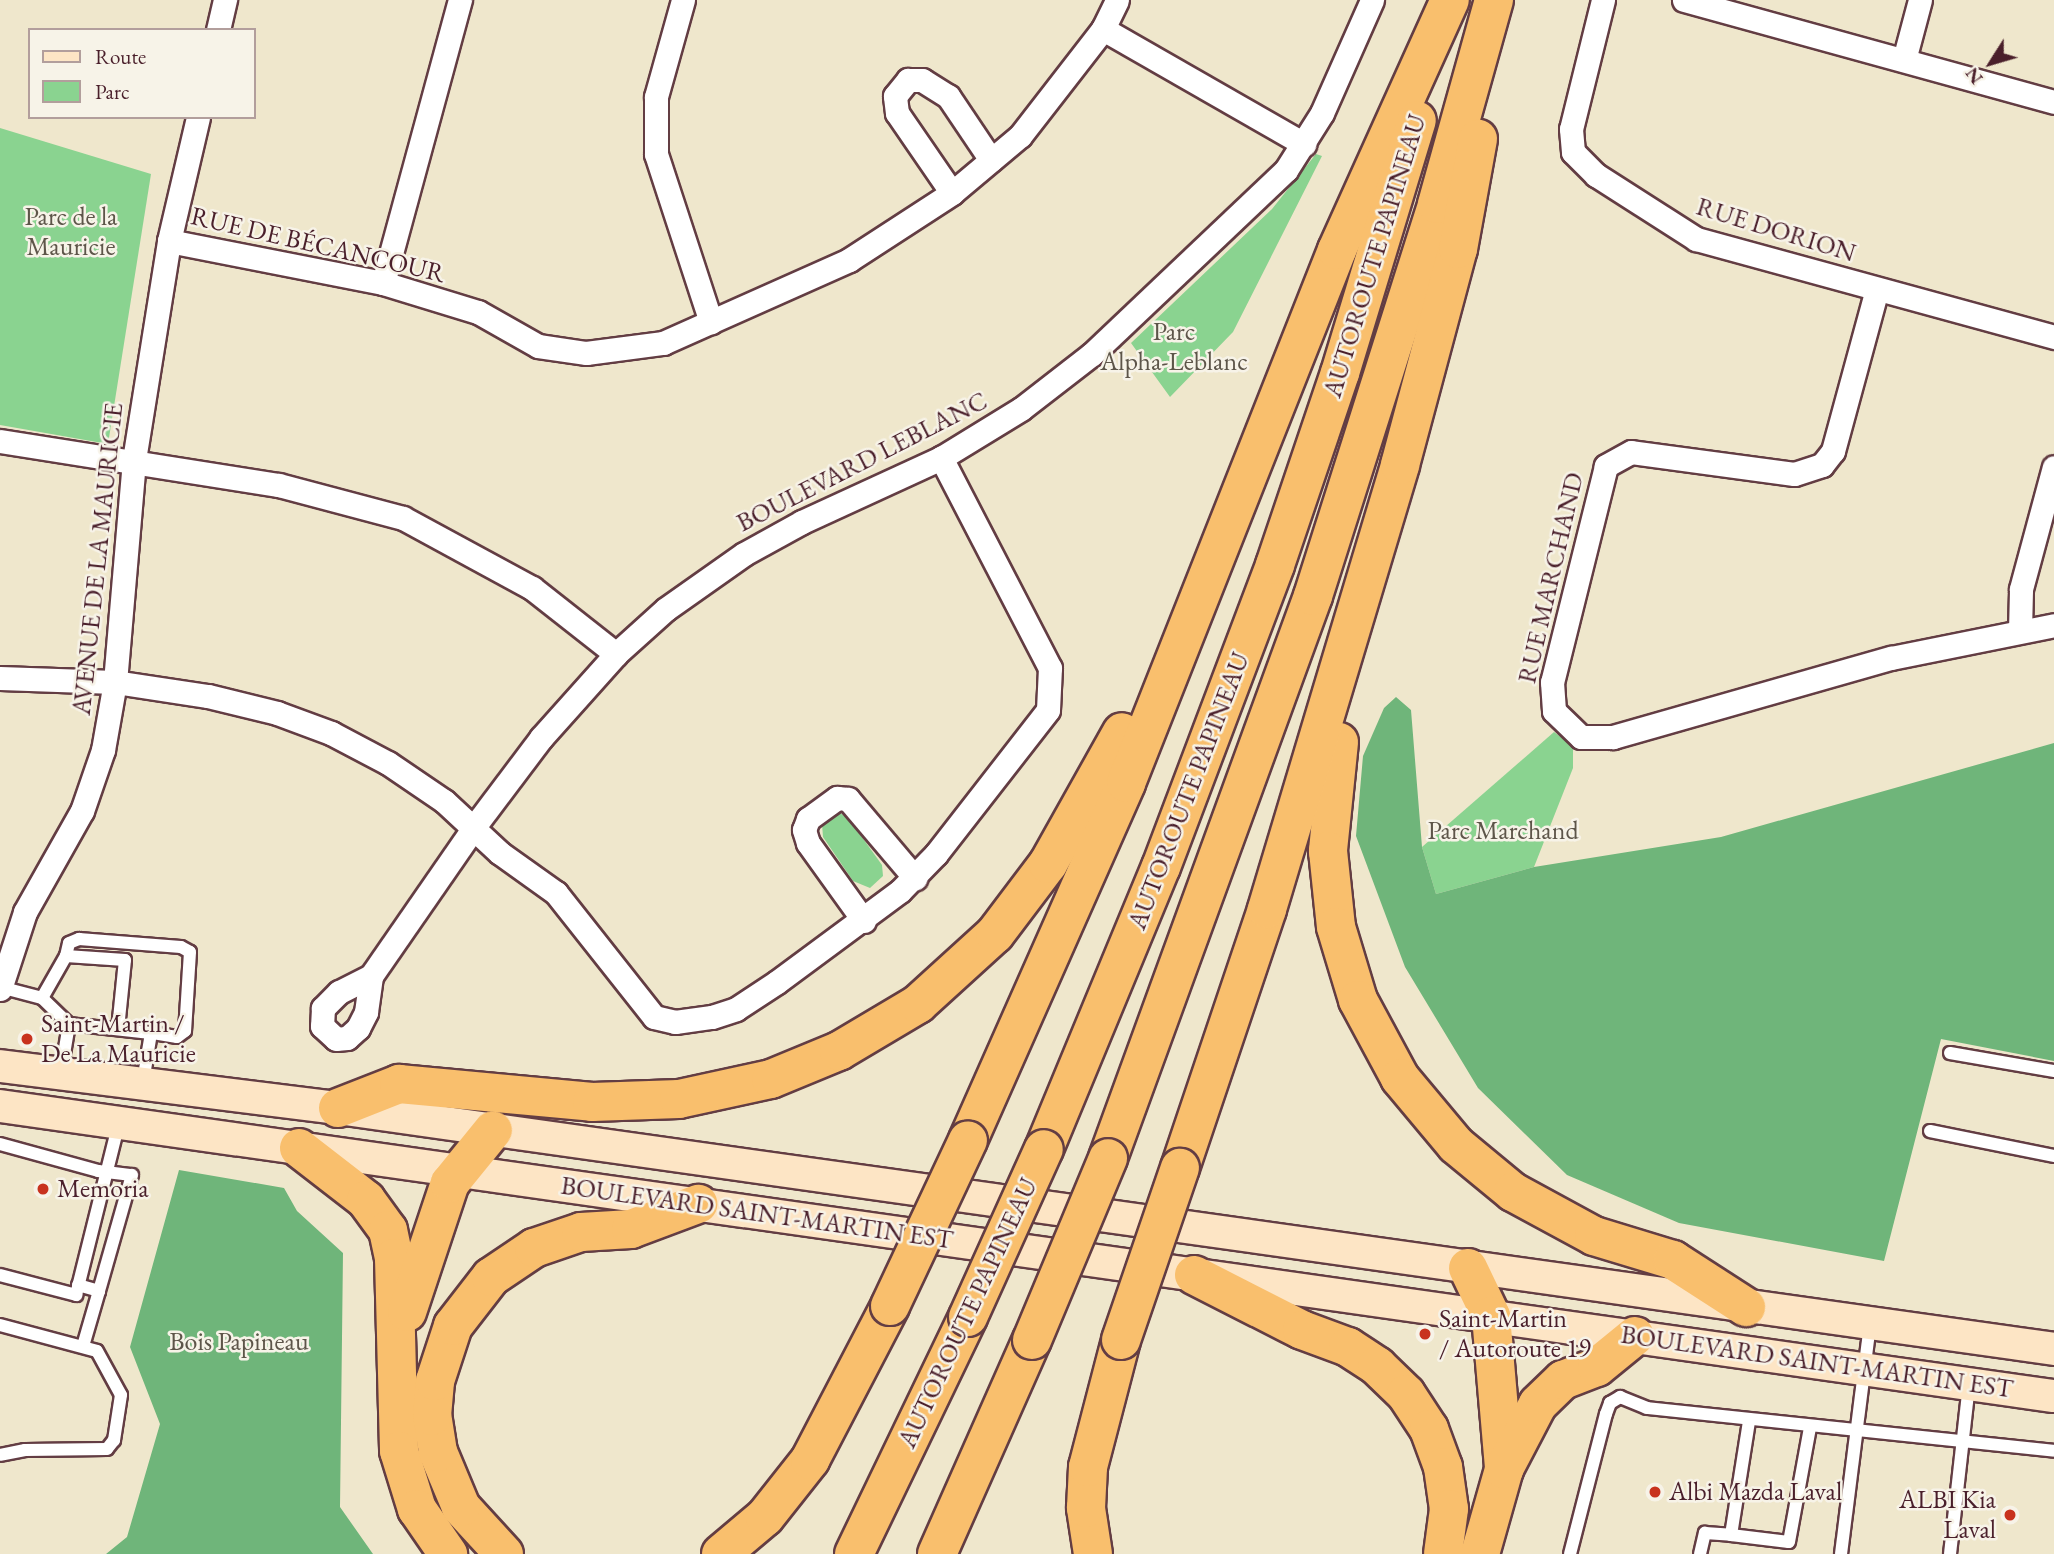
<!DOCTYPE html>
<html>
<head>
<meta charset="utf-8">
<style>
  body { margin:0 }
  #map { position:relative; width:2054px; height:1554px; overflow:hidden; background:#efe7cc; font-family:"EB Garamond",serif }
  div>[style] { position:absolute }
  [style*='--x'] { left:calc(var(--x)*1px); top:calc(var(--y)*1px); width:calc(var(--w)*1px); rotate:calc(var(--a)*1deg) }
  .green>* { inset:0; background:#8ad390 }
  .forest>* { inset:0; background:#6fb57a }
  .roads { filter:drop-shadow(2px 0 #633d43) drop-shadow(-2px 0 #633d43) drop-shadow(0 2px #633d43) drop-shadow(0 -2px #633d43) }
  .lane>* { height:12px; margin:-6px; padding:0 6px; transform-origin:6px; border-radius:6px; background:#fff }
  .street>* { height:23px; margin:-11.5px; padding:0 11.5px; transform-origin:11.5px; border-radius:11.5px; background:#fff }
  .secondary>* { height:32px; margin:-16px; padding:0 16px; transform-origin:16px; border-radius:16px; background:#fde5c5 }
  .highway>* { height:38px; margin:-19px; padding:0 19px; transform-origin:19px; border-radius:19px; background:#f9bf6d }
  .bridges { filter:drop-shadow(2px 0 #633d43) drop-shadow(-2px 0 #633d43) drop-shadow(0 2px #633d43) drop-shadow(0 -2px #633d43) }
  .highway-bridge>* { height:38px; margin:-19px; padding:0 19px; transform-origin:19px; border-radius:19px; background:#f9bf6d }
  .dots>* { width:19px; height:19px; translate:-50% -50%; box-sizing:border-box; border:4px solid #f7f3e8; border-radius:50% }
  span { translate:-50% -50%; white-space:nowrap; text-align:center; line-height:1.15; -webkit-text-stroke:5px #f7f3e8; paint-order:stroke }
  .park-label { font-size:26px; color:#5d5549 }
  .street-label { font-size:26px; color:#4a1f2b }
  .poi-label { font-size:26px; color:#4a1f2b }
  .left { translate:0 -50%; text-align:left }
  .right { translate:-100% -50%; text-align:right }
  .legend { position:absolute; left:28px; top:28px; width:228px; height:91px; box-sizing:border-box; background:#f7f3e8; border:2px solid #b29e9c; margin:0; padding:9px 12px; list-style:none; font-size:21px; color:#4a1f2b }
  .legend li { display:flex; align-items:center; gap:14px; height:35px }
  .legend b { width:35px; border:2px solid #b29e9c }
  .north { position:absolute; left:1956px; top:28px; width:70px; height:70px; -webkit-text-stroke:5px #f7f3e8; paint-order:stroke; rotate:233deg; font-size:19px; font-weight:700; line-height:28px; text-align:center; color:#4a1f2b }
  .north::after { content:''; display:block; margin:auto; width:24px; height:32px; background:#4a1f2b; clip-path:polygon(50% 0,100% 100%,50% 72%,0 100%) }
</style>
</head>
<body>
<div id="map">
  <div class="green">
    <i style="clip-path:polygon(0 128px,151px 174px,108px 444px,0 425px)"></i>
    <i style="clip-path:polygon(1316px 154px,1322px 156px,1233px 332px,1170px 397px,1131px 343px,1272px 209px)"></i>
    <i style="clip-path:polygon(1554px 732px,1573px 746px,1573px 768px,1534px 867px,1436px 894px,1422px 847px)"></i>
    <i style="clip-path:polygon(840px 813px,849px 819px,882px 865px,883px 876px,870px 888px,853px 881px,823px 837px,822px 824px)"></i>
  </div>
  <div class="forest">
    <i style="clip-path:polygon(1396px 697px,1411px 710px,1422px 847px,1436px 894px,1534px 867px,1721px 837px,2054px 743px,2054px 1061px,1941px 1039px,1884px 1261px,1679px 1223px,1567px 1175px,1478px 1088px,1405px 967px,1356px 836px,1363px 756px,1384px 708px)"></i>
    <i style="clip-path:polygon(179px 1170px,284px 1188px,297px 1211px,343px 1253px,340px 1507px,373px 1554px,106px 1554px,127px 1537px,160px 1424px,130px 1347px)"></i>
  </div>
  <div class="roads">
    <div class="lane">
      <i style="--x:66;--y:956;--w:13;--a:-77"></i>
      <i style="--x:69;--y:943;--w:11;--a:-22"></i>
      <i style="--x:79;--y:939;--w:102;--a:4.5"></i>
      <i style="--x:181;--y:947;--w:10;--a:29"></i>
      <i style="--x:190;--y:952;--w:79;--a:93.6"></i>
      <i style="--x:185;--y:1031;--w:10;--a:143"></i>
      <i style="--x:177;--y:1037;--w:26;--a:-171"></i>
      <i style="--x:0;--y:987;--w:43;--a:14.7"></i>
      <i style="--x:42;--y:998;--w:37;--a:44"></i>
      <i style="--x:69;--y:1024;--w:82;--a:6.3"></i>
      <i style="--x:151;--y:1033;--w:50;--a:99.3"></i>
      <i style="--x:42;--y:998;--w:48;--a:-60.3"></i>
      <i style="--x:66;--y:956;--w:59;--a:3.9"></i>
      <i style="--x:125;--y:960;--w:69;--a:95.8"></i>
      <i style="--x:1950;--y:1053;--w:106;--a:9.8"></i>
      <i style="--x:61;--y:1072;--w:49;--a:-80.5"></i>
      <i style="--x:1930;--y:1131;--w:126;--a:11.4"></i>
      <i style="--x:0;--y:1144;--w:102;--a:15.4"></i>
      <i style="--x:98;--y:1171;--w:34;--a:7"></i>
      <i style="--x:132;--y:1175;--w:121;--a:105.9"></i>
      <i style="--x:0;--y:1275;--w:79;--a:14.7"></i>
      <i style="--x:76;--y:1295;--w:177;--a:-76"></i>
      <i style="--x:78;--y:1285;--w:22;--a:16"></i>
      <i style="--x:99;--y:1291;--w:57;--a:106.2"></i>
      <i style="--x:0;--y:1325;--w:100;--a:15"></i>
      <i style="--x:97;--y:1351;--w:50;--a:61.4"></i>
      <i style="--x:121;--y:1395;--w:46;--a:98.8"></i>
      <i style="--x:114;--y:1440;--w:11;--a:128"></i>
      <i style="--x:107;--y:1449;--w:82;--a:179.3"></i>
      <i style="--x:25;--y:1450;--w:25;--a:169"></i>
      <i style="--x:1731;--y:1535;--w:58;--a:6.9"></i>
      <i style="--x:1789;--y:1542;--w:116;--a:-79.6"></i>
      <i style="--x:1570;--y:1554;--w:145;--a:-75.6"></i>
      <i style="--x:1606;--y:1414;--w:12;--a:-70"></i>
      <i style="--x:1610;--y:1403;--w:12;--a:-31"></i>
      <i style="--x:1620;--y:1397;--w:29;--a:22"></i>
      <i style="--x:1647;--y:1408;--w:409;--a:6"></i>
      <i style="--x:1700;--y:1554;--w:22;--a:-77"></i>
      <i style="--x:1705;--y:1533;--w:26;--a:4"></i>
      <i style="--x:1731;--y:1535;--w:115;--a:-81"></i>
      <i style="--x:1841;--y:1554;--w:231;--a:-82.8"></i>
      <i style="--x:1950;--y:1554;--w:171;--a:-83.6"></i>
    </div>
    <div class="street">
      <i style="--x:683;--y:0;--w:101;--a:105.6"></i>
      <i style="--x:656;--y:97;--w:57;--a:90"></i>
      <i style="--x:656;--y:154;--w:177;--a:71.9"></i>
      <i style="--x:1603;--y:0;--w:133;--a:103.9"></i>
      <i style="--x:1571;--y:129;--w:23;--a:85"></i>
      <i style="--x:1573;--y:152;--w:33;--a:45"></i>
      <i style="--x:1596;--y:175;--w:119;--a:32.6"></i>
      <i style="--x:1696;--y:239;--w:371;--a:15.3"></i>
      <i style="--x:1684;--y:0;--w:384;--a:15.4"></i>
      <i style="--x:1103;--y:29;--w:232;--a:29.8"></i>
      <i style="--x:218;--y:30;--w:31;--a:-77"></i>
      <i style="--x:1904;--y:60;--w:62;--a:-75.1"></i>
      <i style="--x:952;--y:193;--w:97;--a:-124.5"></i>
      <i style="--x:897;--y:113;--w:17;--a:-97"></i>
      <i style="--x:895;--y:96;--w:21;--a:-51"></i>
      <i style="--x:908;--y:80;--w:14;--a:0"></i>
      <i style="--x:922;--y:80;--w:31;--a:32"></i>
      <i style="--x:948;--y:96;--w:77;--a:56.1"></i>
      <i style="--x:169;--y:241;--w:218;--a:11.1"></i>
      <i style="--x:383;--y:283;--w:99;--a:17"></i>
      <i style="--x:478;--y:312;--w:69;--a:29.5"></i>
      <i style="--x:538;--y:346;--w:49;--a:8.3"></i>
      <i style="--x:586;--y:353;--w:78;--a:-7.4"></i>
      <i style="--x:663;--y:343;--w:204;--a:-24"></i>
      <i style="--x:849;--y:260;--w:123;--a:-33"></i>
      <i style="--x:952;--y:193;--w:89;--a:-40"></i>
      <i style="--x:1020;--y:136;--w:135;--a:-52.2"></i>
      <i style="--x:1103;--y:29;--w:32;--a:-64"></i>
      <i style="--x:383;--y:283;--w:293;--a:-74.8"></i>
      <i style="--x:1877;--y:289;--w:168;--a:105.2"></i>
      <i style="--x:1833;--y:451;--w:18;--a:128"></i>
      <i style="--x:1822;--y:465;--w:29;--a:162"></i>
      <i style="--x:1794;--y:474;--w:164;--a:-172.3"></i>
      <i style="--x:1631;--y:452;--w:29;--a:151"></i>
      <i style="--x:1606;--y:466;--w:223;--a:104"></i>
      <i style="--x:1552;--y:682;--w:29;--a:86"></i>
      <i style="--x:1554;--y:711;--w:37;--a:44"></i>
      <i style="--x:1581;--y:737;--w:32;--a:0"></i>
      <i style="--x:1613;--y:737;--w:289;--a:-15.9"></i>
      <i style="--x:1891;--y:658;--w:166;--a:-11.4"></i>
      <i style="--x:0;--y:441;--w:282;--a:9"></i>
      <i style="--x:279;--y:485;--w:128;--a:14.9"></i>
      <i style="--x:403;--y:518;--w:147;--a:28.5"></i>
      <i style="--x:532;--y:588;--w:107;--a:38.2"></i>
      <i style="--x:2020;--y:631;--w:42;--a:-88.6"></i>
      <i style="--x:2021;--y:589;--w:126;--a:-74.9"></i>
      <i style="--x:0;--y:678;--w:115;--a:2"></i>
      <i style="--x:115;--y:682;--w:94;--a:8.6"></i>
      <i style="--x:208;--y:696;--w:71;--a:13.8"></i>
      <i style="--x:277;--y:713;--w:58;--a:20.3"></i>
      <i style="--x:331;--y:733;--w:64;--a:27.8"></i>
      <i style="--x:388;--y:763;--w:68;--a:34.2"></i>
      <i style="--x:444;--y:801;--w:76;--a:42.9"></i>
      <i style="--x:500;--y:853;--w:69;--a:35.5"></i>
      <i style="--x:556;--y:893;--w:158;--a:51.7"></i>
      <i style="--x:654;--y:1017;--w:22;--a:13"></i>
      <i style="--x:675;--y:1022;--w:37;--a:-8"></i>
      <i style="--x:712;--y:1017;--w:25;--a:-18"></i>
      <i style="--x:736;--y:1009;--w:49;--a:-33.4"></i>
      <i style="--x:777;--y:982;--w:153;--a:-36.5"></i>
      <i style="--x:900;--y:891;--w:52;--a:-45.8"></i>
      <i style="--x:936;--y:854;--w:182;--a:-52.1"></i>
      <i style="--x:1048;--y:710;--w:42;--a:-87.3"></i>
      <i style="--x:1050;--y:668;--w:237;--a:-117.4"></i>
      <i style="--x:864;--y:921;--w:96;--a:-125.7"></i>
      <i style="--x:808;--y:843;--w:14;--a:-107"></i>
      <i style="--x:804;--y:830;--w:12;--a:-70"></i>
      <i style="--x:808;--y:819;--w:36;--a:-36"></i>
      <i style="--x:837;--y:798;--w:11;--a:5"></i>
      <i style="--x:848;--y:799;--w:104;--a:49.7"></i>
      <i style="--x:371;--y:976;--w:36;--a:153"></i>
      <i style="--x:339;--y:992;--w:23;--a:135"></i>
      <i style="--x:323;--y:1008;--w:18;--a:93"></i>
      <i style="--x:322;--y:1026;--w:19;--a:43"></i>
      <i style="--x:336;--y:1039;--w:11;--a:-5"></i>
      <i style="--x:347;--y:1038;--w:15;--a:-42"></i>
      <i style="--x:358;--y:1028;--w:18;--a:-63"></i>
      <i style="--x:366;--y:1012;--w:36;--a:-82"></i>
      <i style="--x:371;--y:976;--w:181;--a:-55.3"></i>
      <i style="--x:474;--y:827;--w:111;--a:-53"></i>
      <i style="--x:541;--y:738;--w:113;--a:-48.2"></i>
      <i style="--x:616;--y:654;--w:67;--a:-42"></i>
      <i style="--x:666;--y:609;--w:95;--a:-35.2"></i>
      <i style="--x:744;--y:554;--w:66;--a:-28.9"></i>
      <i style="--x:802;--y:522;--w:153;--a:-24.7"></i>
      <i style="--x:941;--y:458;--w:94;--a:-31.5"></i>
      <i style="--x:1021;--y:409;--w:90;--a:-37.8"></i>
      <i style="--x:1092;--y:354;--w:267;--a:-43.5"></i>
      <i style="--x:1286;--y:170;--w:67;--a:-57.7"></i>
      <i style="--x:1322;--y:113;--w:124;--a:-66.1"></i>
      <i style="--x:0;--y:989;--w:81;--a:-72"></i>
      <i style="--x:25;--y:912;--w:116;--a:-60.6"></i>
      <i style="--x:82;--y:811;--w:65;--a:-71"></i>
      <i style="--x:103;--y:750;--w:69;--a:-80"></i>
      <i style="--x:115;--y:682;--w:223;--a:-85.1"></i>
      <i style="--x:134;--y:460;--w:222;--a:-80.9"></i>
      <i style="--x:169;--y:241;--w:127;--a:-76.8"></i>
    </div>
    <div class="secondary">
      <i style="--x:0;--y:1066;--w:341;--a:7.1"></i>
      <i style="--x:338;--y:1108;--w:1733;--a:7.99"></i>
      <i style="--x:0;--y:1106;--w:2074;--a:8.04"></i>
    </div>
    <div class="highway">
      <i style="--x:1339;--y:742;--w:110;--a:95.8"></i>
      <i style="--x:1328;--y:851;--w:76;--a:84"></i>
      <i style="--x:1336;--y:927;--w:76;--a:73.2"></i>
      <i style="--x:1358;--y:1000;--w:89;--a:61.7"></i>
      <i style="--x:1400;--y:1078;--w:87;--a:50.1"></i>
      <i style="--x:1456;--y:1145;--w:74;--a:39.5"></i>
      <i style="--x:1513;--y:1192;--w:92;--a:28.5"></i>
      <i style="--x:1594;--y:1236;--w:83;--a:16.9"></i>
      <i style="--x:1673;--y:1260;--w:87;--a:32.8"></i>
      <i style="--x:338;--y:1108;--w:66;--a:-21.5"></i>
      <i style="--x:399;--y:1084;--w:194;--a:5.3"></i>
      <i style="--x:592;--y:1102;--w:87;--a:-2"></i>
      <i style="--x:679;--y:1099;--w:94;--a:-12.3"></i>
      <i style="--x:771;--y:1079;--w:74;--a:-22.4"></i>
      <i style="--x:839;--y:1051;--w:92;--a:-30.7"></i>
      <i style="--x:918;--y:1004;--w:104;--a:-42.3"></i>
      <i style="--x:995;--y:934;--w:88;--a:-52.9"></i>
      <i style="--x:1048;--y:864;--w:151;--a:-60.7"></i>
      <i style="--x:968;--y:1140;--w:390;--a:-66.1"></i>
      <i style="--x:1126;--y:783;--w:573;--a:-68.4"></i>
      <i style="--x:1337;--y:250;--w:274;--a:-65.7"></i>
      <i style="--x:299;--y:1148;--w:85;--a:37.8"></i>
      <i style="--x:366;--y:1200;--w:37;--a:54"></i>
      <i style="--x:388;--y:1230;--w:29;--a:78"></i>
      <i style="--x:394;--y:1258;--w:193;--a:88.5"></i>
      <i style="--x:399;--y:1451;--w:61;--a:72.8"></i>
      <i style="--x:417;--y:1509;--w:55;--a:55.4"></i>
      <i style="--x:1044;--y:1149;--w:305;--a:-67.5"></i>
      <i style="--x:1161;--y:867;--w:323;--a:-69.3"></i>
      <i style="--x:1275;--y:565;--w:203;--a:-71.3"></i>
      <i style="--x:1340;--y:373;--w:264;--a:-73.1"></i>
      <i style="--x:1108;--y:1158;--w:598;--a:-69.96"></i>
      <i style="--x:1313;--y:596;--w:411;--a:-72.4"></i>
      <i style="--x:1437;--y:204;--w:212;--a:-74.4"></i>
      <i style="--x:1180;--y:1168;--w:273;--a:-71.4"></i>
      <i style="--x:1267;--y:909;--w:463;--a:-73.3"></i>
      <i style="--x:1400;--y:465;--w:224;--a:-75"></i>
      <i style="--x:1458;--y:249;--w:112;--a:-79.7"></i>
      <i style="--x:1468;--y:1268;--w:53;--a:64.4"></i>
      <i style="--x:1491;--y:1316;--w:154;--a:85.1"></i>
      <i style="--x:1194;--y:1275;--w:121;--a:27"></i>
      <i style="--x:1302;--y:1330;--w:49;--a:20.3"></i>
      <i style="--x:1348;--y:1347;--w:35;--a:33"></i>
      <i style="--x:1377;--y:1366;--w:40;--a:44"></i>
      <i style="--x:1406;--y:1394;--w:42;--a:56.7"></i>
      <i style="--x:1429;--y:1429;--w:40;--a:69.8"></i>
      <i style="--x:1443;--y:1467;--w:42;--a:81.9"></i>
      <i style="--x:1449;--y:1509;--w:45;--a:97.6"></i>
      <i style="--x:407;--y:1312;--w:136;--a:-71.6"></i>
      <i style="--x:450;--y:1183;--w:68;--a:-50.9"></i>
      <i style="--x:504;--y:1554;--w:64;--a:-132.5"></i>
      <i style="--x:461;--y:1507;--w:60;--a:-112.7"></i>
      <i style="--x:438;--y:1452;--w:36;--a:-99"></i>
      <i style="--x:432;--y:1416;--w:35;--a:-85"></i>
      <i style="--x:435;--y:1381;--w:58;--a:-71.9"></i>
      <i style="--x:453;--y:1326;--w:62;--a:-52.2"></i>
      <i style="--x:491;--y:1277;--w:52;--a:-34"></i>
      <i style="--x:534;--y:1248;--w:50;--a:-18.8"></i>
      <i style="--x:581;--y:1232;--w:50;--a:-3.4"></i>
      <i style="--x:631;--y:1229;--w:72;--a:-20.5"></i>
      <i style="--x:721;--y:1554;--w:57;--a:-40.1"></i>
      <i style="--x:765;--y:1517;--w:73;--a:-51.7"></i>
      <i style="--x:810;--y:1460;--w:174;--a:-62.5"></i>
      <i style="--x:854;--y:1554;--w:263;--a:-64.3"></i>
      <i style="--x:937;--y:1554;--w:234;--a:-66.1"></i>
      <i style="--x:1093;--y:1554;--w:47;--a:-98.7"></i>
      <i style="--x:1086;--y:1508;--w:41;--a:-87.2"></i>
      <i style="--x:1088;--y:1467;--w:131;--a:-75.4"></i>
      <i style="--x:1480;--y:1554;--w:88;--a:-74.2"></i>
      <i style="--x:1504;--y:1469;--w:73;--a:-62.4"></i>
      <i style="--x:1538;--y:1404;--w:35;--a:-44"></i>
      <i style="--x:1563;--y:1380;--w:36;--a:-21"></i>
      <i style="--x:1597;--y:1367;--w:49;--a:-39.2"></i>
    </div>
  </div>
  <div class="bridges">
    <div class="highway-bridge">
      <i style="--x:890;--y:1306;--w:183;--a:-64.8"></i>
      <i style="--x:968;--y:1317;--w:184;--a:-65.7"></i>
      <i style="--x:1032;--y:1340;--w:197;--a:-67.3"></i>
      <i style="--x:1121;--y:1340;--w:182;--a:-71.1"></i>
    </div>
  </div>
  <div class="dots">
    <i style="left:27px;top:1039px;background:#c8321e"></i>
    <i style="left:43px;top:1189px;background:#c8321e"></i>
    <i style="left:1425px;top:1334px;background:#c8321e"></i>
    <i style="left:1655px;top:1492px;background:#c8321e"></i>
    <i style="left:2010px;top:1515px;background:#c8321e"></i>
  </div>
  <div class="park-label">
    <span style="left:71px;top:232px">Parc de la<br>Mauricie</span>
    <span style="left:1174px;top:347px">Parc<br>Alpha-Leblanc</span>
    <span style="left:1503px;top:831px">Parc Marchand</span>
    <span style="left:239px;top:1342px">Bois Papineau</span>
  </div>
  <div class="street-label">
    <span style="left:1776px;top:230px;rotate:17deg">RUE DORION</span>
    <span style="left:318px;top:245px;rotate:13deg">RUE DE BÉCANCOUR</span>
    <span style="left:1375px;top:256px;rotate:-73deg">AUTOROUTE PAPINEAU</span>
    <span style="left:862px;top:462px;rotate:-27deg">BOULEVARD LEBLANC</span>
    <span style="left:98px;top:559px;rotate:-84deg">AVENUE DE LA MAURICIE</span>
    <span style="left:1551px;top:578px;rotate:-77deg">RUE MARCHAND</span>
    <span style="left:1189px;top:791px;rotate:-69deg">AUTOROUTE PAPINEAU</span>
    <span style="left:757px;top:1213px;rotate:8deg">BOULEVARD SAINT-MARTIN EST</span>
    <span style="left:968px;top:1313px;rotate:-65deg">AUTOROUTE PAPINEAU</span>
    <span style="left:1817px;top:1362px;rotate:8deg">BOULEVARD SAINT-MARTIN EST</span>
  </div>
  <div class="poi-label">
    <span class="left" style="left:41px;top:1039px">Saint-Martin /<br>De La Mauricie</span>
    <span class="left" style="left:57px;top:1189px">Memoria</span>
    <span class="left" style="left:1439px;top:1334px">Saint-Martin<br>/ Autoroute 19</span>
    <span class="left" style="left:1669px;top:1492px">Albi Mazda Laval</span>
    <span class="right" style="left:1996px;top:1515px">ALBI Kia<br>Laval</span>
  </div>
  <ul class="legend">
  <li><b style="height:9px;background:#fde5c5"></b>Route</li>
  <li><b style="height:19px;background:#8ad390"></b>Parc</li>
  </ul>
  <div class="north">N</div>
</div>
</body>
</html>
